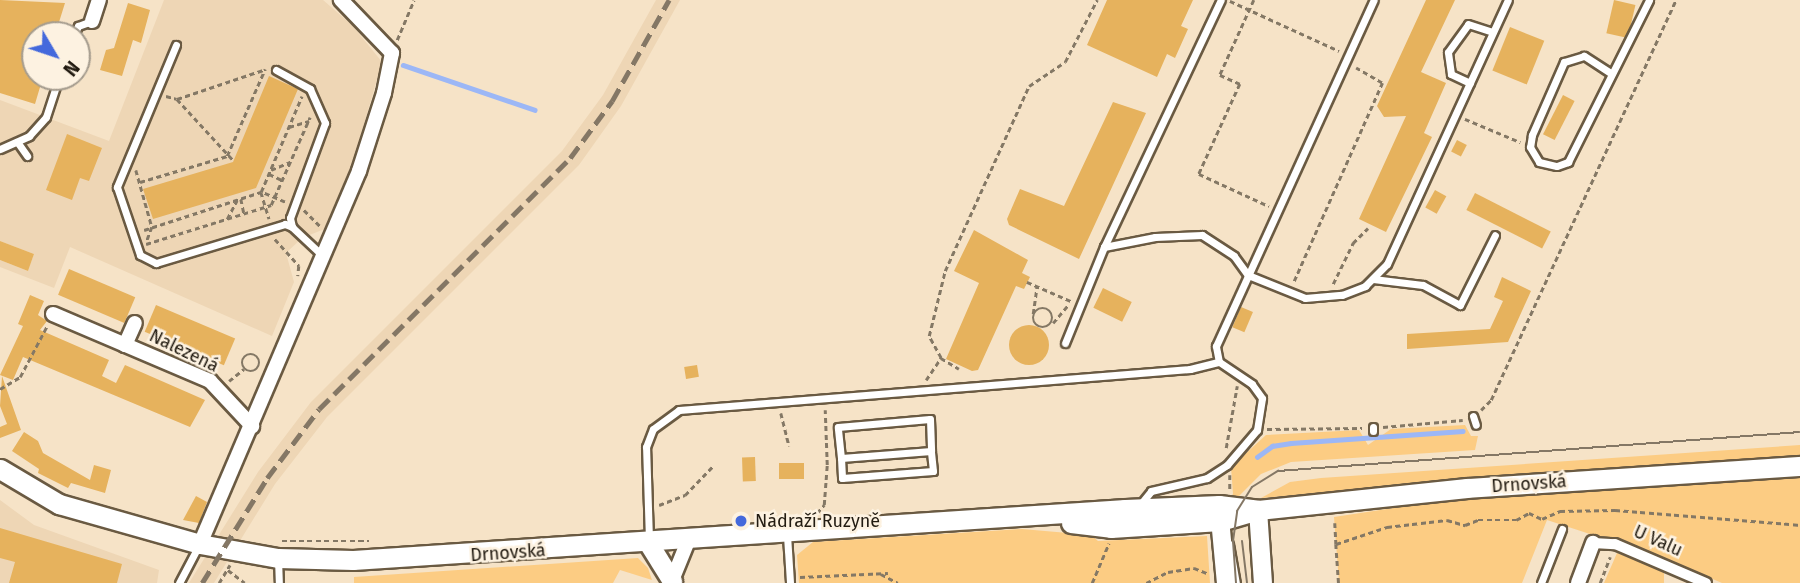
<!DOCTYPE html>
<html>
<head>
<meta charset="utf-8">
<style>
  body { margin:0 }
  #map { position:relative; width:1800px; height:583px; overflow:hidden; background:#f6e3c7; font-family:"Fira Sans",sans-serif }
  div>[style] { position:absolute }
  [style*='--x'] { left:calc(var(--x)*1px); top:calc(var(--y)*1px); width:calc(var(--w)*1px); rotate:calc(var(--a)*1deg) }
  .built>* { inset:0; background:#eed6b5 }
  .green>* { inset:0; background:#fccc83 }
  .stream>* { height:4.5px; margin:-2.25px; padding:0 2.25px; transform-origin:2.25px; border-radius:2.25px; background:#9cb7f6 }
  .building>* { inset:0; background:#e6b25d; transform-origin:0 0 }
  .round { border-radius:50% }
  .path>* { height:2.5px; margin-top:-1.25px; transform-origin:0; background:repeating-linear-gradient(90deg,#847865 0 5px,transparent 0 8.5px) }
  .path>.ring { margin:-1.25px; padding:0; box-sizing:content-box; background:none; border:2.5px solid #847865; border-radius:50% }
  .roads { filter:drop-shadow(2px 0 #6a5a42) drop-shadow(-2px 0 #6a5a42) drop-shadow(0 2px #6a5a42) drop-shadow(0 -2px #6a5a42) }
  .service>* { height:7px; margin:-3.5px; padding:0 3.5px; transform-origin:3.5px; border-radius:3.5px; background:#fff }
  .pedestrian>* { height:10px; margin:-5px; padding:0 5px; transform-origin:5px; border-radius:5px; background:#fff }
  .minor>* { height:14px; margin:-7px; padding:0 7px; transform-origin:7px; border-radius:7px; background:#fff }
  .tertiary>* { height:18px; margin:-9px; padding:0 9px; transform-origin:9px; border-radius:9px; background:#fff }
  .secondary>* { height:19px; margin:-9.5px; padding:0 9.5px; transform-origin:9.5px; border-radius:9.5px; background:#fff }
  .tram>* { height:2px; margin:-1px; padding:0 1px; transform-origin:1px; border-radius:1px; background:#847765 }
  .rail>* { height:4.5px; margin-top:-2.25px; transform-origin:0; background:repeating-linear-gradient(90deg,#847765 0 14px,transparent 0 21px) }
  .dots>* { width:19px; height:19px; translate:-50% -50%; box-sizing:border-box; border:4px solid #fdf2e1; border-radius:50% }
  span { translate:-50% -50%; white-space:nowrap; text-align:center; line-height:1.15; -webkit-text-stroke:5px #fdf2e1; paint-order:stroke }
  .street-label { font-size:18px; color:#221b11 }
  .poi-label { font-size:18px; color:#221b11 }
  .left { translate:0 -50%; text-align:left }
  .north { position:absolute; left:21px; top:21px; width:70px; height:70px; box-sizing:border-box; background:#fdf2e1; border:2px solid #a59c8e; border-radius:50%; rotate:129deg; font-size:19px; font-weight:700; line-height:28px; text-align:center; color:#221b11 }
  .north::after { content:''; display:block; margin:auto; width:24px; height:32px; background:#4469dc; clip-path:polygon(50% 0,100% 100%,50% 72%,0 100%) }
</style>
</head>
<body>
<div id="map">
  <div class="built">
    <i style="clip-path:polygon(164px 0,323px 0,352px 25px,382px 62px,351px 169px,327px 228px,302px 238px,286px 253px,294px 282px,272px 336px,70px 247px,54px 288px,0 267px,0 260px,28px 271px,34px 254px,0 241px,0 100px,109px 141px)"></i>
    <i style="clip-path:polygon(656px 0,680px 0,621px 106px,579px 165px,327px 417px,275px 484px,214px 583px,189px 583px,258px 472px,311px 402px,562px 151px,603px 95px)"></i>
    <i style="clip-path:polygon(0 500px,34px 525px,159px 570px,157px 583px,0 583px)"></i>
  </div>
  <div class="green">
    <i style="clip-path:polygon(1465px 425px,1471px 436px,1478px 436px,1475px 450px,1291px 462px,1261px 474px,1236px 499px,1228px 500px,1233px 494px,1231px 467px,1266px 435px,1359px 430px,1368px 445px,1391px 429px)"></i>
    <i style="clip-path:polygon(1800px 445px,1800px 457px,1261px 498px,1290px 482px,1321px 478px)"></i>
    <i style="clip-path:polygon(1800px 475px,1800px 583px,1722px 583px,1616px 538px,1596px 536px,1547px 520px,1522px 583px,1339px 583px,1334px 517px,1473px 496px)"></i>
    <i style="clip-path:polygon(1022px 529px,1091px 535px,1098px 541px,1207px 536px,1210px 583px,799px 583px,797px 555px,813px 542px)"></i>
    <i style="clip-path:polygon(1617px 553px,1664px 571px,1664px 583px,1604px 583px)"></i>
    <i style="clip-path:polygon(638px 558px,648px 568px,652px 580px,620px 570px,613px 583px,354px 583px,354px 577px)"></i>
  </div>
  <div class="stream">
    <i style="--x:403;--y:65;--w:139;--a:18.8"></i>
    <i style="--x:1257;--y:457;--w:19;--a:-36"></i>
    <i style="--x:1272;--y:446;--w:19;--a:-9"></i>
    <i style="--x:1291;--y:443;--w:172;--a:-4"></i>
  </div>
  <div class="building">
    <i style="clip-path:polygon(0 0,65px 3px,55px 35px,35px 35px,35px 77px,43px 77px,35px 104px,0 93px)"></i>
    <i style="clip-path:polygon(1107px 0,1193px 0,1181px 26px,1188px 29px,1175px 58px,1167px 54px,1157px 77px,1087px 45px)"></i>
    <i style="clip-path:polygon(1426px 0,1455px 0,1421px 72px,1446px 83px,1424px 133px,1432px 137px,1386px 232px,1359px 219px,1406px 116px,1384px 117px,1377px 106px)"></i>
    <i style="left:1614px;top:0;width:22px;height:34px;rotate:13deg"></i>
    <i style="clip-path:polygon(128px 3px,150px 10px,141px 43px,133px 40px,122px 76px,100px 70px,106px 50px,114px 48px)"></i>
    <i style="left:1510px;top:27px;width:37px;height:47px;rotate:22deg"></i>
    <i style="clip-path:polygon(269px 76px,298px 89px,256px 188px,153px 219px,143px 189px,233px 162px)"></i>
    <i style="left:1563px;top:95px;width:13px;height:44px;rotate:27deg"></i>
    <i style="clip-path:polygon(1113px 102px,1146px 113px,1079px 259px,1009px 225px,1007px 219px,1020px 189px,1064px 206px)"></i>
    <i style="clip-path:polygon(67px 134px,102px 148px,89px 181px,80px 178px,72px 200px,46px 190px)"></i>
    <i style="left:1457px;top:140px;width:11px;height:13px;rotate:27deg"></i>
    <i style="left:1435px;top:190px;width:13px;height:20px;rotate:29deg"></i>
    <i style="left:1475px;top:193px;width:85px;height:19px;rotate:27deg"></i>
    <i style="clip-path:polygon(974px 230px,1028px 260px,1022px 273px,1030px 277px,1024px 289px,1016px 286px,978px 370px,972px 371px,946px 359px,979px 283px,954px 271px)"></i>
    <i style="clip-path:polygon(0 241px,34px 254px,28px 271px,0 260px)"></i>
    <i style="left:69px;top:269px;width:72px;height:28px;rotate:23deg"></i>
    <i style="clip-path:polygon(1502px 277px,1531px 291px,1508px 342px,1407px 349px,1407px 334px,1490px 329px,1503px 301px,1494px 297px)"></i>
    <i style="left:1103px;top:288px;width:32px;height:22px;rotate:26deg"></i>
    <i style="clip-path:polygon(30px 295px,44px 301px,38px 315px,47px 321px,40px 330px,109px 360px,102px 376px,116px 383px,125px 365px,205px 400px,190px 427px,23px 357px,13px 380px,0 375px,23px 326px,18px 324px)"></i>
    <i style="left:156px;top:305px;width:86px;height:29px;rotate:23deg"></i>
    <i style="left:1241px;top:307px;width:13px;height:22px;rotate:23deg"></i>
    <i class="round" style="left:1009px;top:325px;width:40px;height:40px"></i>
    <i style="left:697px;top:365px;width:12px;height:13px;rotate:81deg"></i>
    <i style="clip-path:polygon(2px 376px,21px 430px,0 438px,0 427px,7px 424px,0 406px)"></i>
    <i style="clip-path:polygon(24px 432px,38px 441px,43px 453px,90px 480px,94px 465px,111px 470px,105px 493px,71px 483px,68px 488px,38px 473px,39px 469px,12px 451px)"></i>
    <i style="left:755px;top:457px;width:24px;height:13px;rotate:88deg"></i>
    <i style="left:779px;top:463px;width:25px;height:16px"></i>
    <i style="clip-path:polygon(196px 496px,207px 502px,199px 523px,183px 520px)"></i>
    <i style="clip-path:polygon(0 528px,122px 564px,117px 583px,9px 583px,15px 562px,0 558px)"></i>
  </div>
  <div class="path">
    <i style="--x:1254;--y:0;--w:82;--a:114.4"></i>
    <i style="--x:1220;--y:75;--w:22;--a:24"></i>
    <i style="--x:1240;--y:84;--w:99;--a:114.5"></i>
    <i style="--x:1199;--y:174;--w:77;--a:24.6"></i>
    <i style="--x:1230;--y:1;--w:120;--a:24.6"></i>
    <i style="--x:397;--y:40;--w:43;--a:-67"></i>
    <i style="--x:166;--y:96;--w:11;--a:15"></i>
    <i style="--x:177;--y:99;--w:83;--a:47.4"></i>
    <i style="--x:177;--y:99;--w:91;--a:-18.6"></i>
    <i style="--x:1465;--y:119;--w:60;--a:22.7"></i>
    <i style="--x:289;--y:127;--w:21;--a:-17"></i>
    <i style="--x:136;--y:170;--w:59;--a:74.3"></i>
    <i style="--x:152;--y:227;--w:15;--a:110"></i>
    <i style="--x:271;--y:170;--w:21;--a:-23"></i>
    <i style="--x:269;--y:174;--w:14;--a:25"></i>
    <i style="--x:140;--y:182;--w:91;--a:-16.6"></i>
    <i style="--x:227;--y:156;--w:95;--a:-66.4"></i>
    <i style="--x:241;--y:199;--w:14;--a:78"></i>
    <i style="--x:285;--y:202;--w:26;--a:-157"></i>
    <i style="--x:261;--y:192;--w:104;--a:-66.9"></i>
    <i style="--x:304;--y:210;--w:24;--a:45"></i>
    <i style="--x:227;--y:219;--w:21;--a:-62"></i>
    <i style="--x:144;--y:230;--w:123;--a:-18"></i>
    <i style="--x:261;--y:192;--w:28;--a:73"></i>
    <i style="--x:275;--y:239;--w:36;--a:48"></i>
    <i style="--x:299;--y:266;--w:10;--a:96"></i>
    <i style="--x:146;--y:244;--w:131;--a:-17.3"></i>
    <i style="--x:271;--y:205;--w:96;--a:-66.1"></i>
    <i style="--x:1294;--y:281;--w:217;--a:-66"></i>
    <i style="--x:1382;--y:83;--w:30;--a:-150"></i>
    <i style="--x:1027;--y:282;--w:48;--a:23.4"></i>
    <i style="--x:1333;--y:284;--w:46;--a:-64"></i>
    <i style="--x:1353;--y:243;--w:21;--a:-45"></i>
    <i class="ring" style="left:1033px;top:308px;width:17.5px;height:17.5px"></i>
    <i style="--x:1033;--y:314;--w:28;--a:-82"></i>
    <i style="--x:1053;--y:323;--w:25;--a:-50"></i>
    <i class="ring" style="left:242px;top:354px;width:15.5px;height:15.5px"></i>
    <i style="--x:941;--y:358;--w:21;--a:31"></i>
    <i style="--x:926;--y:380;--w:27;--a:-56"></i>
    <i style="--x:941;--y:358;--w:25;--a:-119"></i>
    <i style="--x:929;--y:336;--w:67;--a:-76.2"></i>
    <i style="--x:945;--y:271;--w:203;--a:-65.6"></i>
    <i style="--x:1029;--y:86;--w:43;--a:-33.7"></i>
    <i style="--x:1065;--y:62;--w:70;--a:-62.7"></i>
    <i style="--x:229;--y:381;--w:19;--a:-39"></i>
    <i style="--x:0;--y:389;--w:23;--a:-31"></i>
    <i style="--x:20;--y:377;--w:58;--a:-62.1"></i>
    <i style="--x:1481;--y:410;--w:14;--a:-45"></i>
    <i style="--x:1491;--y:400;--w:441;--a:-65.2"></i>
    <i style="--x:781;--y:413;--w:34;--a:76"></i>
    <i style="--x:1383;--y:427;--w:80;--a:-5"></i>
    <i style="--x:1267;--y:429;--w:95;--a:-0.6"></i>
    <i style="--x:1226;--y:448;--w:63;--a:-79.9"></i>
    <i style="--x:1230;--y:475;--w:14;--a:90"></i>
    <i style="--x:659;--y:505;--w:28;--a:-21"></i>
    <i style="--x:685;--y:495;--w:39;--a:-46"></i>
    <i style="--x:817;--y:513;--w:11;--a:-49"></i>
    <i style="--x:824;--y:505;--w:40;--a:-85.7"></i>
    <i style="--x:827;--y:465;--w:55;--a:-92.1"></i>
    <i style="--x:1335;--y:523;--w:21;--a:87"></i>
    <i style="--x:1336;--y:544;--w:54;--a:-18.4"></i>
    <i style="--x:1387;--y:527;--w:60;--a:-6.7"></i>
    <i style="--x:1447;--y:520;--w:19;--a:16"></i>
    <i style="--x:1465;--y:525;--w:14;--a:-21"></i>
    <i style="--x:1478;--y:520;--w:38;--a:0"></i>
    <i style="--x:1516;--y:520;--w:15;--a:-28"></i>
    <i style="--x:1529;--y:513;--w:14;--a:25"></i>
    <i style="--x:1542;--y:519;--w:20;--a:-24"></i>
    <i style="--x:1560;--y:511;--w:55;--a:-1"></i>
    <i style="--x:1615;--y:510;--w:186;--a:4.6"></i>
    <i style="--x:282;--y:541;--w:87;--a:0"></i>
    <i style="--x:1336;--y:544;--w:39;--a:86"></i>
    <i style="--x:228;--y:570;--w:21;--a:37"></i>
    <i style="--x:881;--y:574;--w:19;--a:28"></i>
    <i style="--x:800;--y:577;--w:88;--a:-2.6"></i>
    <i style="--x:219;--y:583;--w:21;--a:-59"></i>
    <i style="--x:1092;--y:583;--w:43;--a:-67"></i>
    <i style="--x:1146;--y:583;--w:25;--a:-27"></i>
    <i style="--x:1168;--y:572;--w:26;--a:-9"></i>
    <i style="--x:1194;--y:568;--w:16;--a:22"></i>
    <i style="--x:1600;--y:583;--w:28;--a:-69"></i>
  </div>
  <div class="roads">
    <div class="service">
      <i style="--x:74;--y:35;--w:10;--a:-66"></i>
      <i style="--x:78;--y:26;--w:15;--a:-20"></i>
      <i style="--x:176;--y:45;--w:154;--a:112.6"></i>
      <i style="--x:117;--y:187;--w:72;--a:71.3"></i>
      <i style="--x:140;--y:255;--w:18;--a:27"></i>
      <i style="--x:156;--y:263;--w:135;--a:-16.8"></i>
      <i style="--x:285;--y:224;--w:8;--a:23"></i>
      <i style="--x:276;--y:70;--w:39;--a:29"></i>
      <i style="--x:310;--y:89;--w:37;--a:66"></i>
      <i style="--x:325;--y:123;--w:101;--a:110.2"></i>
      <i style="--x:290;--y:218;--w:9;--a:77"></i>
      <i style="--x:292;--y:227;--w:42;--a:43.1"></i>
      <i style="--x:1609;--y:72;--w:30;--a:-147"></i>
      <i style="--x:1584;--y:56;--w:21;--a:163"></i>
      <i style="--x:1564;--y:62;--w:80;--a:113.7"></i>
      <i style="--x:1532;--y:135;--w:12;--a:99"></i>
      <i style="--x:1530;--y:147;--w:17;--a:59"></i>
      <i style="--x:1539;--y:162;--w:18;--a:13"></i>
      <i style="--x:1557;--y:166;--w:12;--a:-20"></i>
      <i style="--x:1568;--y:162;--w:181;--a:-63.4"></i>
      <i style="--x:1470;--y:83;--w:21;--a:-155"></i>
      <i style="--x:1451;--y:74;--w:22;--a:-98"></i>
      <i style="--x:1448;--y:52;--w:34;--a:-54"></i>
      <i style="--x:1468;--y:24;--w:26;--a:18"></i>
      <i style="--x:18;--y:143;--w:16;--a:55"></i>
      <i style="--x:0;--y:149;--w:32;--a:-24"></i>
      <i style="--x:29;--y:136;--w:25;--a:-48"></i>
      <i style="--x:46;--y:117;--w:42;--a:-72"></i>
      <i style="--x:1104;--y:247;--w:52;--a:-11.1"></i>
      <i style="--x:1155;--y:237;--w:47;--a:-2.4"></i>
      <i style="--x:1202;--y:235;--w:38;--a:33"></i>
      <i style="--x:1234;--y:256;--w:24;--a:54"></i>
      <i style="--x:1248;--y:275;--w:61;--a:22"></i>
      <i style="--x:1305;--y:298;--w:37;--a:-5"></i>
      <i style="--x:1342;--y:295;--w:25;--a:-21"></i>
      <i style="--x:1365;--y:286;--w:31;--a:-45"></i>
      <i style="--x:1387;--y:264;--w:290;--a:-65.4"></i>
      <i style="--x:1373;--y:279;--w:50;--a:6.8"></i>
      <i style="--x:1423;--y:285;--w:42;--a:28.4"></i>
      <i style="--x:1460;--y:305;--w:78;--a:-63.4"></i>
      <i style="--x:1065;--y:343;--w:104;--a:-67.9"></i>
      <i style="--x:1104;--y:247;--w:273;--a:-64.7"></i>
      <i style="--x:1473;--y:416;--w:9;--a:72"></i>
      <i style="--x:1373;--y:427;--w:4;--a:90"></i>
      <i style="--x:841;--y:458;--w:31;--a:-96"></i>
      <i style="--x:838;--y:427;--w:92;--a:-5"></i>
      <i style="--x:930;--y:419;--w:32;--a:88"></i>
      <i style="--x:931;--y:451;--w:90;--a:175.6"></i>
      <i style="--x:841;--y:458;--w:20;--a:87"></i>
      <i style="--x:842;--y:478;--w:91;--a:-4.4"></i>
      <i style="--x:933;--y:471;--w:20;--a:-96"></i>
      <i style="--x:1139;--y:506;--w:19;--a:-51"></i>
      <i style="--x:1151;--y:491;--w:57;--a:-13.1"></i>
      <i style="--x:1207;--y:478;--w:24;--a:-33"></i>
      <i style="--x:1227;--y:465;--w:46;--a:-49.4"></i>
      <i style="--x:1257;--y:430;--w:32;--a:-81"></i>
      <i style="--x:1262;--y:398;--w:17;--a:-126"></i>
      <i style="--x:1252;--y:384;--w:40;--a:-146"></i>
      <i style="--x:1219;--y:362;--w:16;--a:-101"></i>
      <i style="--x:1216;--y:346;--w:380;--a:-65.5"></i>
      <i style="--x:787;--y:535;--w:48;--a:86.4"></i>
      <i style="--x:649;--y:540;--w:93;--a:-91.8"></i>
      <i style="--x:646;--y:447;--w:19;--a:-69"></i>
      <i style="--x:653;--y:429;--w:32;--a:-36"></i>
      <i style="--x:679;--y:410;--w:513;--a:-4.59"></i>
      <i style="--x:1190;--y:369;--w:30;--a:-14"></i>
      <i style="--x:1229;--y:544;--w:40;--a:80"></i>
      <i style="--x:278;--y:558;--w:25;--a:88"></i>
      <i style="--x:179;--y:583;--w:43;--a:-62.2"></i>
      <i style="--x:1541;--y:583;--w:58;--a:-68.7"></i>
    </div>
    <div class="pedestrian">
      <i style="--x:1593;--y:543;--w:22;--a:3"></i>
      <i style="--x:1615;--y:544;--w:99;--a:23.2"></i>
    </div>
    <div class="minor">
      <i style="--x:92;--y:21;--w:22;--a:-72"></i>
      <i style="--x:53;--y:314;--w:171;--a:23.1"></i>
      <i style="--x:210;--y:381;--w:62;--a:47"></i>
      <i style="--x:125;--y:345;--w:24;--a:-66"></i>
      <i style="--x:200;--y:544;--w:405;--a:-66.9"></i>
      <i style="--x:359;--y:171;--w:82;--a:-72.2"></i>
      <i style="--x:384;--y:93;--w:41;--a:-78.7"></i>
      <i style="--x:392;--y:53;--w:74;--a:-133.9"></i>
      <i style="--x:671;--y:583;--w:45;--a:-68"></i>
      <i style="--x:1578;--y:583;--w:43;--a:-69.4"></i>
    </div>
    <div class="tertiary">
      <i style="--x:1219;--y:508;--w:75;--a:84.7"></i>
      <i style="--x:1258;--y:510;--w:73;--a:86.1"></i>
    </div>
    <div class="secondary">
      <i style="--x:0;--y:469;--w:69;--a:30.7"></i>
      <i style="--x:59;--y:504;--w:147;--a:15.8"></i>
      <i style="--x:200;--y:544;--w:79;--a:10.2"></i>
      <i style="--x:278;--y:558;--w:75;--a:1.5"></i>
      <i style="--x:353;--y:560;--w:774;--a:-3.78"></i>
      <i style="--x:1125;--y:509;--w:94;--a:-2.4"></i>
      <i style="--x:1219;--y:505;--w:39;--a:7"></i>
      <i style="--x:1071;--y:523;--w:40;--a:7.1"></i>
      <i style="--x:1111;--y:528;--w:109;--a:-3.7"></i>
      <i style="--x:1220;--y:521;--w:40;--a:-16"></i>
      <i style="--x:1258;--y:510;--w:210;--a:-6"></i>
      <i style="--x:1467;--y:488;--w:334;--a:-3.8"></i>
      <i style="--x:649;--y:544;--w:44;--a:58.1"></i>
    </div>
  </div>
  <div class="tram">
    <i style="--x:1242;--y:541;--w:42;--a:83.2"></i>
    <i style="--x:1236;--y:583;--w:42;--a:-94.1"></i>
    <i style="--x:1233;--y:541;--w:30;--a:-82"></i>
    <i style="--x:1237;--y:511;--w:28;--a:-58"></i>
    <i style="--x:1252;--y:487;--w:31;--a:-32"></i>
    <i style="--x:1278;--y:471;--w:523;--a:-4.27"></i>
  </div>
  <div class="rail">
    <i style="--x:202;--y:583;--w:123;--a:-58.2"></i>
    <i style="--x:267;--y:478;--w:86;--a:-53"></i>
    <i style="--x:319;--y:409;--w:355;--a:-45"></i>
    <i style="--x:570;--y:158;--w:71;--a:-53.6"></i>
    <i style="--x:612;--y:101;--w:116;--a:-60.6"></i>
  </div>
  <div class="dots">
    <i style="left:741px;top:521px;background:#4469dc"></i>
  </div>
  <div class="street-label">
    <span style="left:184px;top:351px;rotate:26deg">Nalezená</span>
    <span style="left:1529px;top:484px;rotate:-4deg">Drnovská</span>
    <span style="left:1658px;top:541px;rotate:24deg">U Valu</span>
    <span style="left:508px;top:553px;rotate:-4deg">Drnovská</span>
  </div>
  <div class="poi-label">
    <span class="left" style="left:755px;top:521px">Nádraží Ruzyně</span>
  </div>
  <div class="north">N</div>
</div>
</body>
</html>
